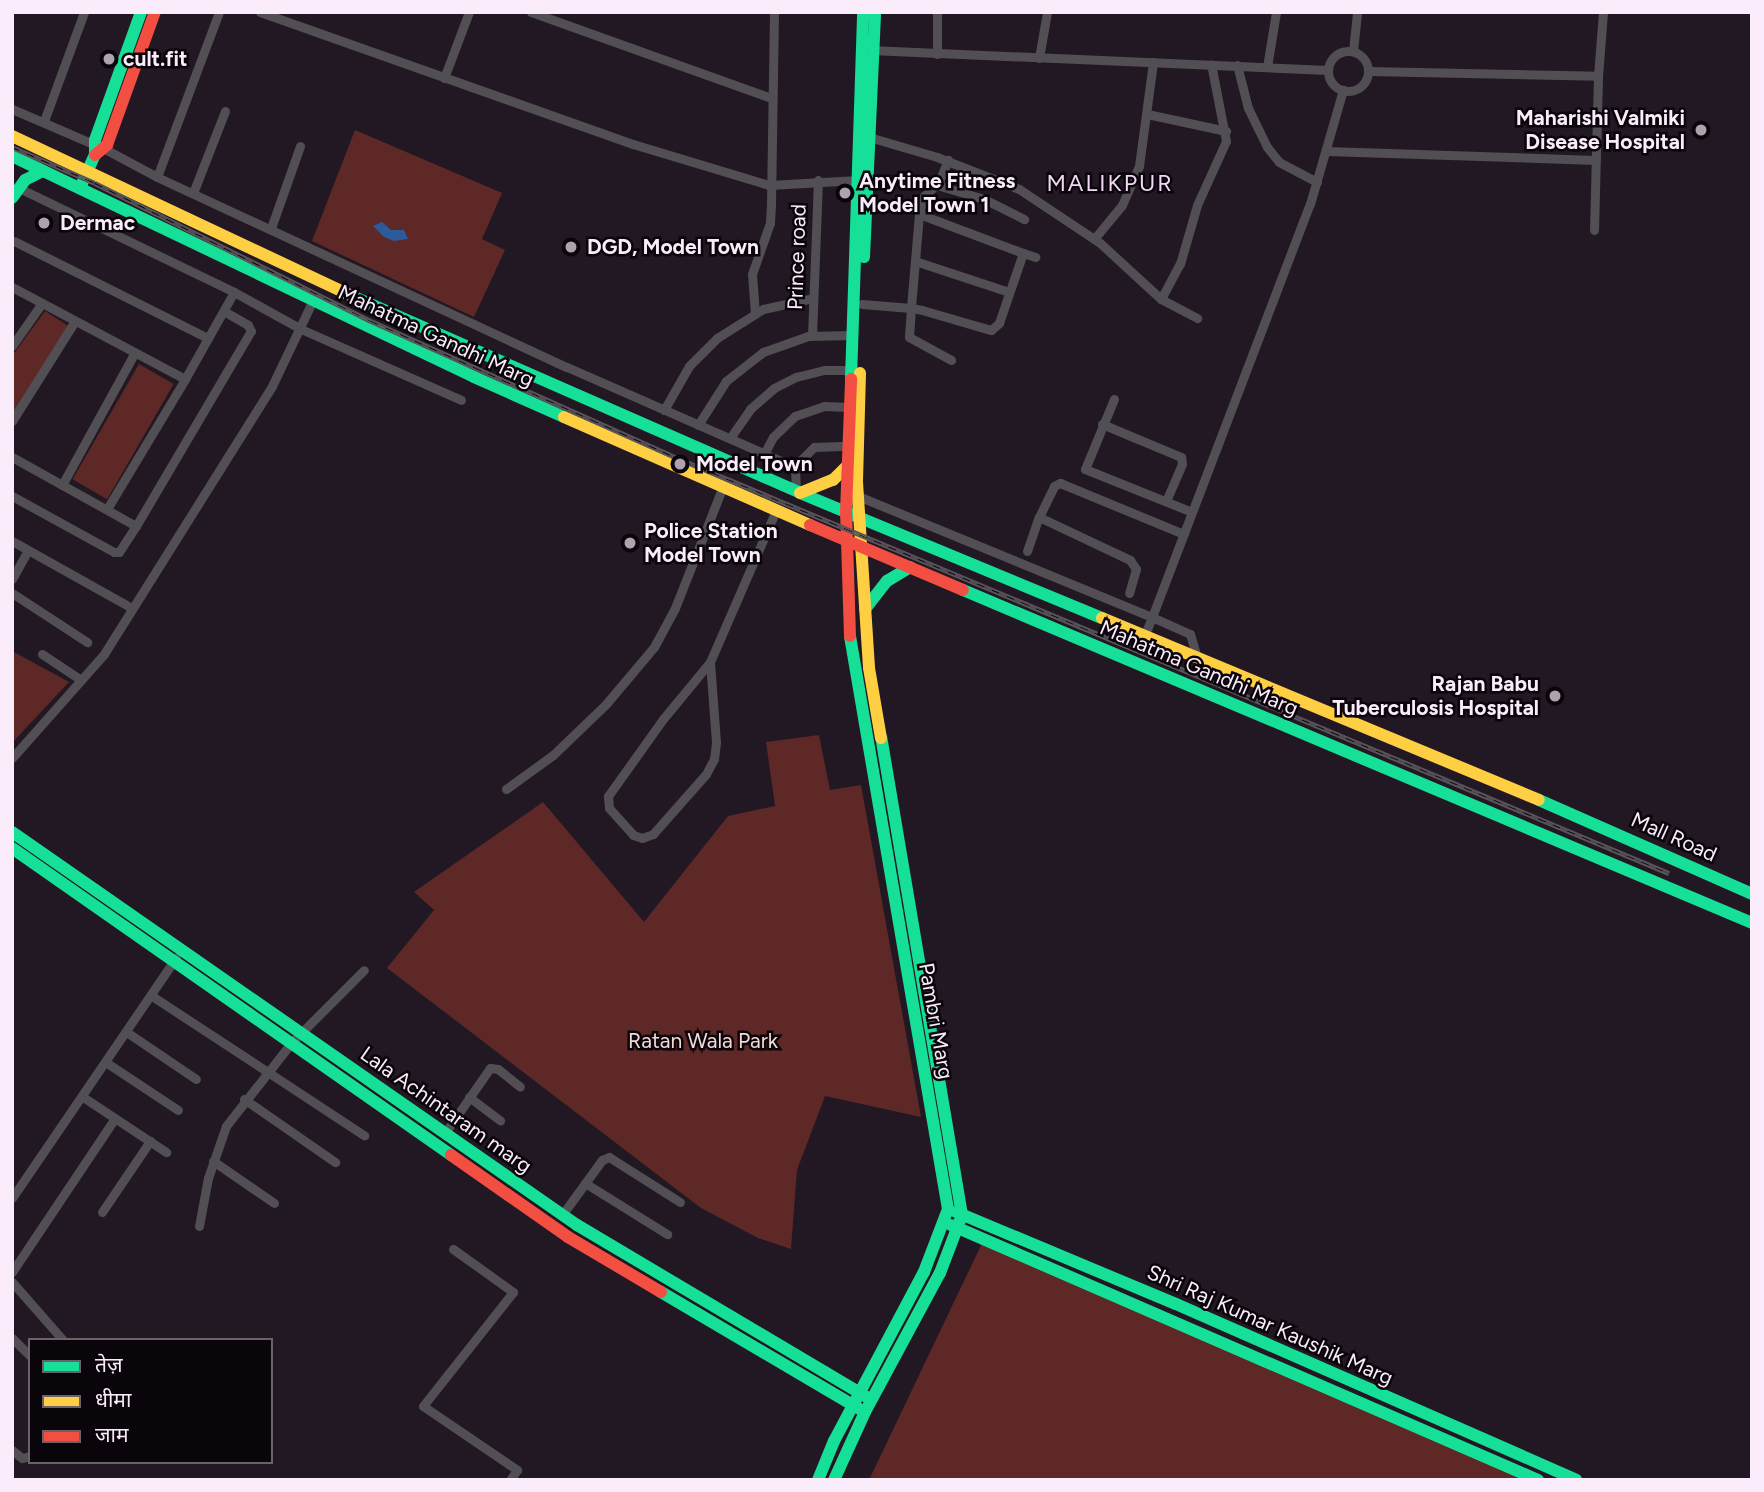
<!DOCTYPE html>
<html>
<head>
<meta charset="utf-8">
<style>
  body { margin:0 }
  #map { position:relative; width:1764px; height:1492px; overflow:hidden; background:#221823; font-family:Figtree,"Noto Sans Devanagari",sans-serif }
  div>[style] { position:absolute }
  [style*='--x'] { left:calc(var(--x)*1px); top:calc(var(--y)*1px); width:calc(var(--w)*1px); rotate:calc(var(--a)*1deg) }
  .green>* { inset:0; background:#5d2825; transform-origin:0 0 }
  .water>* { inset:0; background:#2d5a9a }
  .street>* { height:9px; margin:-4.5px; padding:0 4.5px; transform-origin:4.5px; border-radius:4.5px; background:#514f54 }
  .street>.ring { margin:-4.5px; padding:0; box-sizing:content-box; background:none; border:9px solid #514f54; border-radius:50% }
  .fast>* { height:12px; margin:-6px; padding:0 6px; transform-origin:6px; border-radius:6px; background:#16e098 }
  .slow>* { height:12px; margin:-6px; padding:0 6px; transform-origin:6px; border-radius:6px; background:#ffcf43 }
  .jam>* { height:12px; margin:-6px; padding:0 6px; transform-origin:6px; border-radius:6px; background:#f24e42 }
  .rail>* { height:5px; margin-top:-2.5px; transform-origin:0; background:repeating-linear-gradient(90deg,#0a040b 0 8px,#58545a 0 16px); box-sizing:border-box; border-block:2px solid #58545a }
  .dots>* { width:19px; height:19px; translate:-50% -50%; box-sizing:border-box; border:4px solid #0a040b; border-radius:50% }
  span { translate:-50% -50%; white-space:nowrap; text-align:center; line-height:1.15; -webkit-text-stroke:5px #0a040b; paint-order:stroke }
  .poi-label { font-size:21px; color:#faecfb; font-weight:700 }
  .left { translate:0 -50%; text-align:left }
  .right { translate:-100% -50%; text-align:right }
  .street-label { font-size:21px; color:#faecfb }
  .park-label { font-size:21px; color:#f3d8d4 }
  .neighbourhood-label { font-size:23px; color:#f2d8f5; letter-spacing:2px }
  .frame { position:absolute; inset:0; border:14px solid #faecfb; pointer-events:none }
  .legend { position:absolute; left:28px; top:1338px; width:245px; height:126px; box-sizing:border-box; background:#0a040b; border:2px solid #6a616b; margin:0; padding:9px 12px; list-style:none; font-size:21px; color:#faecfb }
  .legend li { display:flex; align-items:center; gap:14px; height:35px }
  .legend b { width:35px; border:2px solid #6a616b }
</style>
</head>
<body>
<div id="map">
  <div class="green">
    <i style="clip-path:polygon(355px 130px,502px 193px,482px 239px,505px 250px,474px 317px,312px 241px)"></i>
    <i style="clip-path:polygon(45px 311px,73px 329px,12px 426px,12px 356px)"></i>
    <i style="left:139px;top:364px;width:40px;height:133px;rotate:30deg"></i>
    <i style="clip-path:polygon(12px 651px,69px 682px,12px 743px)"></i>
    <i style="clip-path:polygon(819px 735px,830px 790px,861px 785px,921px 1117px,825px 1096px,797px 1170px,791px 1249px,758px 1238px,701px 1208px,387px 968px,434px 910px,414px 892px,543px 802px,644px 922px,728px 816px,775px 806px,766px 742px)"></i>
    <i style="clip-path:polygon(984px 1239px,1533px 1480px,869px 1480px)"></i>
  </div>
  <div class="water">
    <i style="clip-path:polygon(382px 222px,391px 230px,404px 230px,408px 239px,394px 241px,384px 237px,373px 226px)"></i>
  </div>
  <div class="street">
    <i style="--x:260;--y:12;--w:396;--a:19.5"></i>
    <i style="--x:633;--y:144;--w:142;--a:16.8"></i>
    <i style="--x:769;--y:185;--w:89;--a:-3.2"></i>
    <i style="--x:531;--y:12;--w:255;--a:19.7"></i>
    <i style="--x:937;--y:12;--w:42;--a:90"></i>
    <i style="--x:870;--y:50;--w:458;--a:2.5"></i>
    <i style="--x:1353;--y:51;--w:39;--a:-84"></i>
    <i class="ring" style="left:1328px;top:51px;width:31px;height:31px"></i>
    <i style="--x:1039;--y:58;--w:47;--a:-80.1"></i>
    <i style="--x:1237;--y:65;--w:44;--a:75.7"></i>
    <i style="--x:1248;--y:108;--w:43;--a:64"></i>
    <i style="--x:1267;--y:147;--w:19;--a:51"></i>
    <i style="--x:1279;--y:162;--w:43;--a:27.8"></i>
    <i style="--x:1267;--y:67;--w:56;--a:-80.7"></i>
    <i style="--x:1368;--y:71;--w:230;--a:1.2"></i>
    <i style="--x:444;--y:78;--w:71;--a:-69.3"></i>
    <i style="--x:12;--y:109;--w:90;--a:23.4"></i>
    <i style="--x:1147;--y:114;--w:81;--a:12.1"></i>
    <i style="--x:44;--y:121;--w:116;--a:-69.8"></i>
    <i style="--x:869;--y:137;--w:71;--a:16.4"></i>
    <i style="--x:937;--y:157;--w:88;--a:21.3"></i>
    <i style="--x:1019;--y:189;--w:97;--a:33.7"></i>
    <i style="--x:1100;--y:243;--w:83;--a:42.6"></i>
    <i style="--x:1161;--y:299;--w:41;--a:27.8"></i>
    <i style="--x:103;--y:148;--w:61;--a:28.2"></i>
    <i style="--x:157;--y:177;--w:452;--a:24.9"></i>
    <i style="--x:567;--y:367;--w:244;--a:23.7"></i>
    <i style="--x:790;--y:465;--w:5;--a:11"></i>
    <i style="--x:795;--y:466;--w:27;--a:-45"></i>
    <i style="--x:814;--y:447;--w:34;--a:-2"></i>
    <i style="--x:1327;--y:151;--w:269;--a:1.9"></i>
    <i style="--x:157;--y:177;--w:176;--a:-69.4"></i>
    <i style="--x:937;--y:185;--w:49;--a:16.6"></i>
    <i style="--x:984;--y:199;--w:45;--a:26.6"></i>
    <i style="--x:19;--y:188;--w:239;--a:25.8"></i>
    <i style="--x:234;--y:292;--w:77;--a:28.9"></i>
    <i style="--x:301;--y:329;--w:175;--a:23.9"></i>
    <i style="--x:193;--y:193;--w:88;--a:-68.7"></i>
    <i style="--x:919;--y:214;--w:19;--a:-74"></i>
    <i style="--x:924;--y:196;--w:21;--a:-43"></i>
    <i style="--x:939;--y:182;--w:24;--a:-68"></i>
    <i style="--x:271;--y:228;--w:87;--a:-70.5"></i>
    <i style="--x:1594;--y:230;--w:154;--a:-88.5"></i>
    <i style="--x:1598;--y:76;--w:64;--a:-85.5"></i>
    <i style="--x:1094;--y:239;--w:44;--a:-50.5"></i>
    <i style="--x:1122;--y:205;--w:43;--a:-66.4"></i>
    <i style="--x:1139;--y:166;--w:105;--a:-82.3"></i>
    <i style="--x:14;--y:241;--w:217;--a:26.6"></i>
    <i style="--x:1023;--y:253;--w:13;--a:18"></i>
    <i style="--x:915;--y:261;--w:99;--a:18.3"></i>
    <i style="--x:12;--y:287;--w:196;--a:28"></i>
    <i style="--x:185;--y:379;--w:100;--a:-60.6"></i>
    <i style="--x:1161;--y:299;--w:40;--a:-62"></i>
    <i style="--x:1180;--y:264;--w:61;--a:-73.9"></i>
    <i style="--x:1197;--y:205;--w:70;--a:-65.6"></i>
    <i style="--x:1226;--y:141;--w:78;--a:-101"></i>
    <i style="--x:862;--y:304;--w:49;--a:4.7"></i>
    <i style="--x:911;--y:308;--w:11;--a:10"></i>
    <i style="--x:922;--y:310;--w:72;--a:16.2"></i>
    <i style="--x:991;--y:330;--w:11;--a:-41"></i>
    <i style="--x:999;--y:323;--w:74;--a:-71.1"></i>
    <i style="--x:1023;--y:253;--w:111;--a:-159.4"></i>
    <i style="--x:919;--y:214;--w:94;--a:94.9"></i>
    <i style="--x:911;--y:308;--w:29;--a:94"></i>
    <i style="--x:909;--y:337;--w:48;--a:28.7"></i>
    <i style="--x:755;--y:314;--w:40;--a:-94.3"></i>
    <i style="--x:752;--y:274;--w:54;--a:-70.6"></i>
    <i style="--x:770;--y:223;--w:20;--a:-87"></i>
    <i style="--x:771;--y:203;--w:191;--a:-89.1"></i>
    <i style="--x:812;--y:336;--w:156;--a:-87.8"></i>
    <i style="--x:12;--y:346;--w:52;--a:-55.1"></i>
    <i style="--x:1114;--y:399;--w:76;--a:112.5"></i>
    <i style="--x:1085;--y:469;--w:115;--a:21.9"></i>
    <i style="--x:664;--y:410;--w:51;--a:-60.4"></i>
    <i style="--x:689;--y:366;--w:40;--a:-45"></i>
    <i style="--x:717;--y:338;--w:54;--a:-32.2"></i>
    <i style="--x:763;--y:309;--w:51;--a:-12.4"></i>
    <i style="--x:12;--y:421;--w:118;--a:-57.8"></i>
    <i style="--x:1102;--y:424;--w:86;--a:22.7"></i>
    <i style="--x:1181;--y:457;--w:7;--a:82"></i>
    <i style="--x:1182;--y:464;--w:40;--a:113.4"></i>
    <i style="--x:698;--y:425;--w:52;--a:-57.5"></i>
    <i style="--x:726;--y:381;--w:47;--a:-38.1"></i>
    <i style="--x:763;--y:352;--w:48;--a:-19.6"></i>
    <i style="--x:808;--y:336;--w:45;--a:-1.3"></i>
    <i style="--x:730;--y:438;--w:35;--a:-55"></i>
    <i style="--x:750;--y:409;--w:32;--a:-41"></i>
    <i style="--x:774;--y:388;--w:25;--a:-27"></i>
    <i style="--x:796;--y:377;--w:30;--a:-14"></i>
    <i style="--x:825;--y:370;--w:26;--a:0"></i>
    <i style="--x:764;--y:454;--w:19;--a:-62"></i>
    <i style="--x:773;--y:437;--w:30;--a:-44"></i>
    <i style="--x:795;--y:416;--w:31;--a:-19"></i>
    <i style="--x:824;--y:406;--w:26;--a:2"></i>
    <i style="--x:12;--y:457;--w:142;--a:29.1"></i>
    <i style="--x:136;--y:526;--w:226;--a:-59.5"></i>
    <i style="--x:251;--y:331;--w:7;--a:-117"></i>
    <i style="--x:248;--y:325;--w:28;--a:-150"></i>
    <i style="--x:795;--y:466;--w:25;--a:88"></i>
    <i style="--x:62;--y:485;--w:149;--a:-61.2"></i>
    <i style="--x:12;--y:496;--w:116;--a:28.8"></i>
    <i style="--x:114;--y:552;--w:5;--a:0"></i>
    <i style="--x:119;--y:552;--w:31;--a:-57"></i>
    <i style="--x:858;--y:496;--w:318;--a:22.4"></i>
    <i style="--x:1152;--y:617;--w:22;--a:112"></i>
    <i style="--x:107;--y:509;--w:152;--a:-59"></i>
    <i style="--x:1039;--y:517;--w:101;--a:25.3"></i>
    <i style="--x:1130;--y:560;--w:11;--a:56"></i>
    <i style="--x:1136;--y:569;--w:25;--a:106"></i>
    <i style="--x:12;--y:541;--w:137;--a:29.2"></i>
    <i style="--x:1027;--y:551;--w:36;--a:-71"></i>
    <i style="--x:1039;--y:517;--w:34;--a:-64"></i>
    <i style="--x:1054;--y:486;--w:7;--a:-27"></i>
    <i style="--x:1060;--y:483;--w:134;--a:22.4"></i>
    <i style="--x:12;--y:579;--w:33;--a:-61"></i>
    <i style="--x:12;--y:593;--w:90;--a:33.2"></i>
    <i style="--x:42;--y:654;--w:47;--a:33.7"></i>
    <i style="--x:1197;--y:658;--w:25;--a:-106"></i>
    <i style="--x:1190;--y:634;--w:42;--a:-155.9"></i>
    <i style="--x:1152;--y:617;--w:442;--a:-69.1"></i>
    <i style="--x:1310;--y:204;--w:119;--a:-73.9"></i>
    <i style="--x:710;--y:662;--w:74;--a:129.5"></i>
    <i style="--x:663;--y:719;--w:95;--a:125.5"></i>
    <i style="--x:608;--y:796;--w:12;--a:85"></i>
    <i style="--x:609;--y:808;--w:36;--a:48"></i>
    <i style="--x:633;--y:835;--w:9;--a:18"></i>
    <i style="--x:642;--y:838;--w:12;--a:-20"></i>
    <i style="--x:653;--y:834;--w:80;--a:-48.5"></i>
    <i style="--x:706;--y:774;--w:17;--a:-62"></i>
    <i style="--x:714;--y:759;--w:17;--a:-83"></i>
    <i style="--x:716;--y:742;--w:80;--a:-94.3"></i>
    <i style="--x:710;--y:662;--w:166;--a:-66.5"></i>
    <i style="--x:12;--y:758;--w:139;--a:-48.5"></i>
    <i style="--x:104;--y:654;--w:316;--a:-57.9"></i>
    <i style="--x:272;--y:386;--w:95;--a:-64.5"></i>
    <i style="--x:506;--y:789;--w:58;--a:-35.9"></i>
    <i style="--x:553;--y:755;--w:74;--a:-43.9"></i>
    <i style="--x:606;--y:704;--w:75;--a:-49.9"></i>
    <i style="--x:654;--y:647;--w:44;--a:-61.7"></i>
    <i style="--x:675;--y:608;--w:131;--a:-68.5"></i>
    <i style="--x:152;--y:996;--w:254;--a:33.3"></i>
    <i style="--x:128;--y:1033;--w:82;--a:34.1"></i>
    <i style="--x:107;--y:1063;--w:85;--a:33.5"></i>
    <i style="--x:83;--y:1097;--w:100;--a:33.5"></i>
    <i style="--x:469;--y:1097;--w:39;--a:37"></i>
    <i style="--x:244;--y:1099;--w:111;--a:34.7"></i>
    <i style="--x:445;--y:1133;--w:79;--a:-55.3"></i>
    <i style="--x:490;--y:1068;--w:8;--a:7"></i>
    <i style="--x:498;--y:1069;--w:28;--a:39"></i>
    <i style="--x:213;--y:1161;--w:74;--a:34.5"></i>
    <i style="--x:585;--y:1183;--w:97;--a:31.9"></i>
    <i style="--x:12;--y:1198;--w:291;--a:-55.7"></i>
    <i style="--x:102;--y:1212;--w:86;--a:-55.9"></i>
    <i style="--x:562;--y:1215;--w:68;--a:-54"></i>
    <i style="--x:602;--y:1160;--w:8;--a:-23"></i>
    <i style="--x:609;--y:1157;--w:84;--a:32.4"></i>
    <i style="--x:199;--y:1226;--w:49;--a:-79.4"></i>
    <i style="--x:208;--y:1178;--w:55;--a:-70.9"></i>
    <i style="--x:226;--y:1126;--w:105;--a:-51.9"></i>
    <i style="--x:291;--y:1043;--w:103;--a:-45"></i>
    <i style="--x:453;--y:1249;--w:74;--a:35.6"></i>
    <i style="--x:513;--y:1292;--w:145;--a:128.3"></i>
    <i style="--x:423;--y:1406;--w:114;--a:34.2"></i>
    <i style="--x:517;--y:1470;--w:12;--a:125"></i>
    <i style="--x:12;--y:1272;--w:185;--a:-56.2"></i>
    <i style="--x:12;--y:1282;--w:77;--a:48.7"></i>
    <i style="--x:12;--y:1338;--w:25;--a:45"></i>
    <i style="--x:12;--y:1450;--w:13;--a:39"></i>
    <i style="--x:22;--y:1458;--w:8;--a:-14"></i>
  </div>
  <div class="fast">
    <i style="--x:12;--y:156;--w:512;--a:25.56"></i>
    <i style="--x:474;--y:377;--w:98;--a:24"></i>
    <i style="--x:80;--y:188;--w:36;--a:-66"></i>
    <i style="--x:95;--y:155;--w:15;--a:-90"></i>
    <i style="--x:95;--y:140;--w:136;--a:-70.2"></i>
    <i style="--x:12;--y:198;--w:22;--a:-54"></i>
    <i style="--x:25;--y:180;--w:20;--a:-27"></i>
    <i style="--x:864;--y:257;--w:245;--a:-87.4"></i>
    <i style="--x:352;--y:296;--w:489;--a:23.7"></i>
    <i style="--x:800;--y:493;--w:327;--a:22.5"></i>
    <i style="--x:851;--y:379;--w:367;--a:-88.1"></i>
    <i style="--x:963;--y:590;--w:856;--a:22.88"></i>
    <i style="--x:865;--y:609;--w:36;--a:-52"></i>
    <i style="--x:887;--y:581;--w:27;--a:-31"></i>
    <i style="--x:1539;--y:800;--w:233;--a:23.8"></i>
    <i style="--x:12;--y:832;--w:688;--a:34.82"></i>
    <i style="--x:577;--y:1225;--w:335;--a:30.7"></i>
    <i style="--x:12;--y:848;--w:536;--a:34.97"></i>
    <i style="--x:956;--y:1212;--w:238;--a:22.7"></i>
    <i style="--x:1176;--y:1304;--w:437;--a:23.7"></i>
    <i style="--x:951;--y:1225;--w:640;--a:23.48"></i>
    <i style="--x:661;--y:1292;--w:229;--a:30.5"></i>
    <i style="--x:818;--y:1480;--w:42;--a:-67.7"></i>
    <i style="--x:834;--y:1441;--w:191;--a:-62"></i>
    <i style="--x:924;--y:1272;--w:67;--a:-69.1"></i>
    <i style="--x:948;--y:1209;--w:581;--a:-99.71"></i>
    <i style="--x:834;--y:1480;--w:75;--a:-65.5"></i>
    <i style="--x:865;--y:1412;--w:158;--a:-61.7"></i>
    <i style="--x:940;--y:1273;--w:62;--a:-69.2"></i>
    <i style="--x:962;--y:1215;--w:484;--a:-99.6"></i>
  </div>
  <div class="slow">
    <i style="--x:12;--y:136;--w:376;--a:25.2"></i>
    <i style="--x:860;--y:373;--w:109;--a:91.6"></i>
    <i style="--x:857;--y:482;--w:186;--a:86.3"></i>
    <i style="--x:869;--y:668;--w:71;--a:80.3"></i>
    <i style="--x:564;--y:417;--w:269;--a:23.7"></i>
    <i style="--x:800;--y:493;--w:35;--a:-22"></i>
    <i style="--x:833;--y:480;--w:21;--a:-45"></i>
    <i style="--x:1102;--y:618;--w:473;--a:22.6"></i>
  </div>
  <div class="jam">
    <i style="--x:95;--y:155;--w:16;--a:-40"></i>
    <i style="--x:107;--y:145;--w:141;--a:-70.2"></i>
    <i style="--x:810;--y:525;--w:166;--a:23"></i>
    <i style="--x:850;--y:636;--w:124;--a:-91.8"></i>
    <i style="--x:846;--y:512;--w:133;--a:-87.8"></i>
    <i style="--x:451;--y:1155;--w:143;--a:35"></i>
    <i style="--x:568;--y:1237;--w:108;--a:30.6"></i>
  </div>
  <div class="rail">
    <i style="--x:12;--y:147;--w:90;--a:23.4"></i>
    <i style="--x:95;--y:183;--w:309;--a:26.6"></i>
    <i style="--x:371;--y:321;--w:341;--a:24.1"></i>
    <i style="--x:682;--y:460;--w:1070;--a:22.71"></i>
  </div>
  <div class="dots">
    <i style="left:109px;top:59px;background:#aea2af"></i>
    <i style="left:1701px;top:130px;background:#aea2af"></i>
    <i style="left:845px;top:193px;background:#aea2af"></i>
    <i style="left:44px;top:223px;background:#aea2af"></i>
    <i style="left:571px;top:247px;background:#aea2af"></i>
    <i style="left:680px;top:464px;background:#aea2af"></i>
    <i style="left:630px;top:543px;background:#aea2af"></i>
    <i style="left:1555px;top:696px;background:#aea2af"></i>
  </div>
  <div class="poi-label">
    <span class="left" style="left:123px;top:59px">cult.fit</span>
    <span class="right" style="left:1685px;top:130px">Maharishi Valmiki<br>Disease Hospital</span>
    <span class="left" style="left:859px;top:193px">Anytime Fitness<br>Model Town 1</span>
    <span class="left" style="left:60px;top:223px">Dermac</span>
    <span class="left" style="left:587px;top:247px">DGD, Model Town</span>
    <span class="left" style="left:696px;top:464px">Model Town</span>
    <span class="left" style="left:644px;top:543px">Police Station<br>Model Town</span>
    <span class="right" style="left:1539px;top:696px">Rajan Babu<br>Tuberculosis Hospital</span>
  </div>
  <div class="street-label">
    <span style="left:797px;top:257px;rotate:-88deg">Prince road</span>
    <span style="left:436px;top:336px;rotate:25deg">Mahatma Gandhi Marg</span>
    <span style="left:1199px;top:668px;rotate:23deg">Mahatma Gandhi Marg</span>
    <span style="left:1674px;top:837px;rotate:24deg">Mall Road</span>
    <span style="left:936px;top:1021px;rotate:80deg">Pambri Marg</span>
    <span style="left:446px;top:1110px;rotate:35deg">Lala Achintaram marg</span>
    <span style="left:1270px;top:1325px;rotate:24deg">Shri Raj Kumar Kaushik Marg</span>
  </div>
  <div class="park-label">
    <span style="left:703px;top:1041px">Ratan Wala Park</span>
  </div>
  <div class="neighbourhood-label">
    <span style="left:1110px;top:183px">MALIKPUR</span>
  </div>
  <div class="frame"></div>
  <ul class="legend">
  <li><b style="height:9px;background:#16e098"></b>तेज़</li>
  <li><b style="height:9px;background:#ffcf43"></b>धीमा</li>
  <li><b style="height:9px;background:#f24e42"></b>जाम</li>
  </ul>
</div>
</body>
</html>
